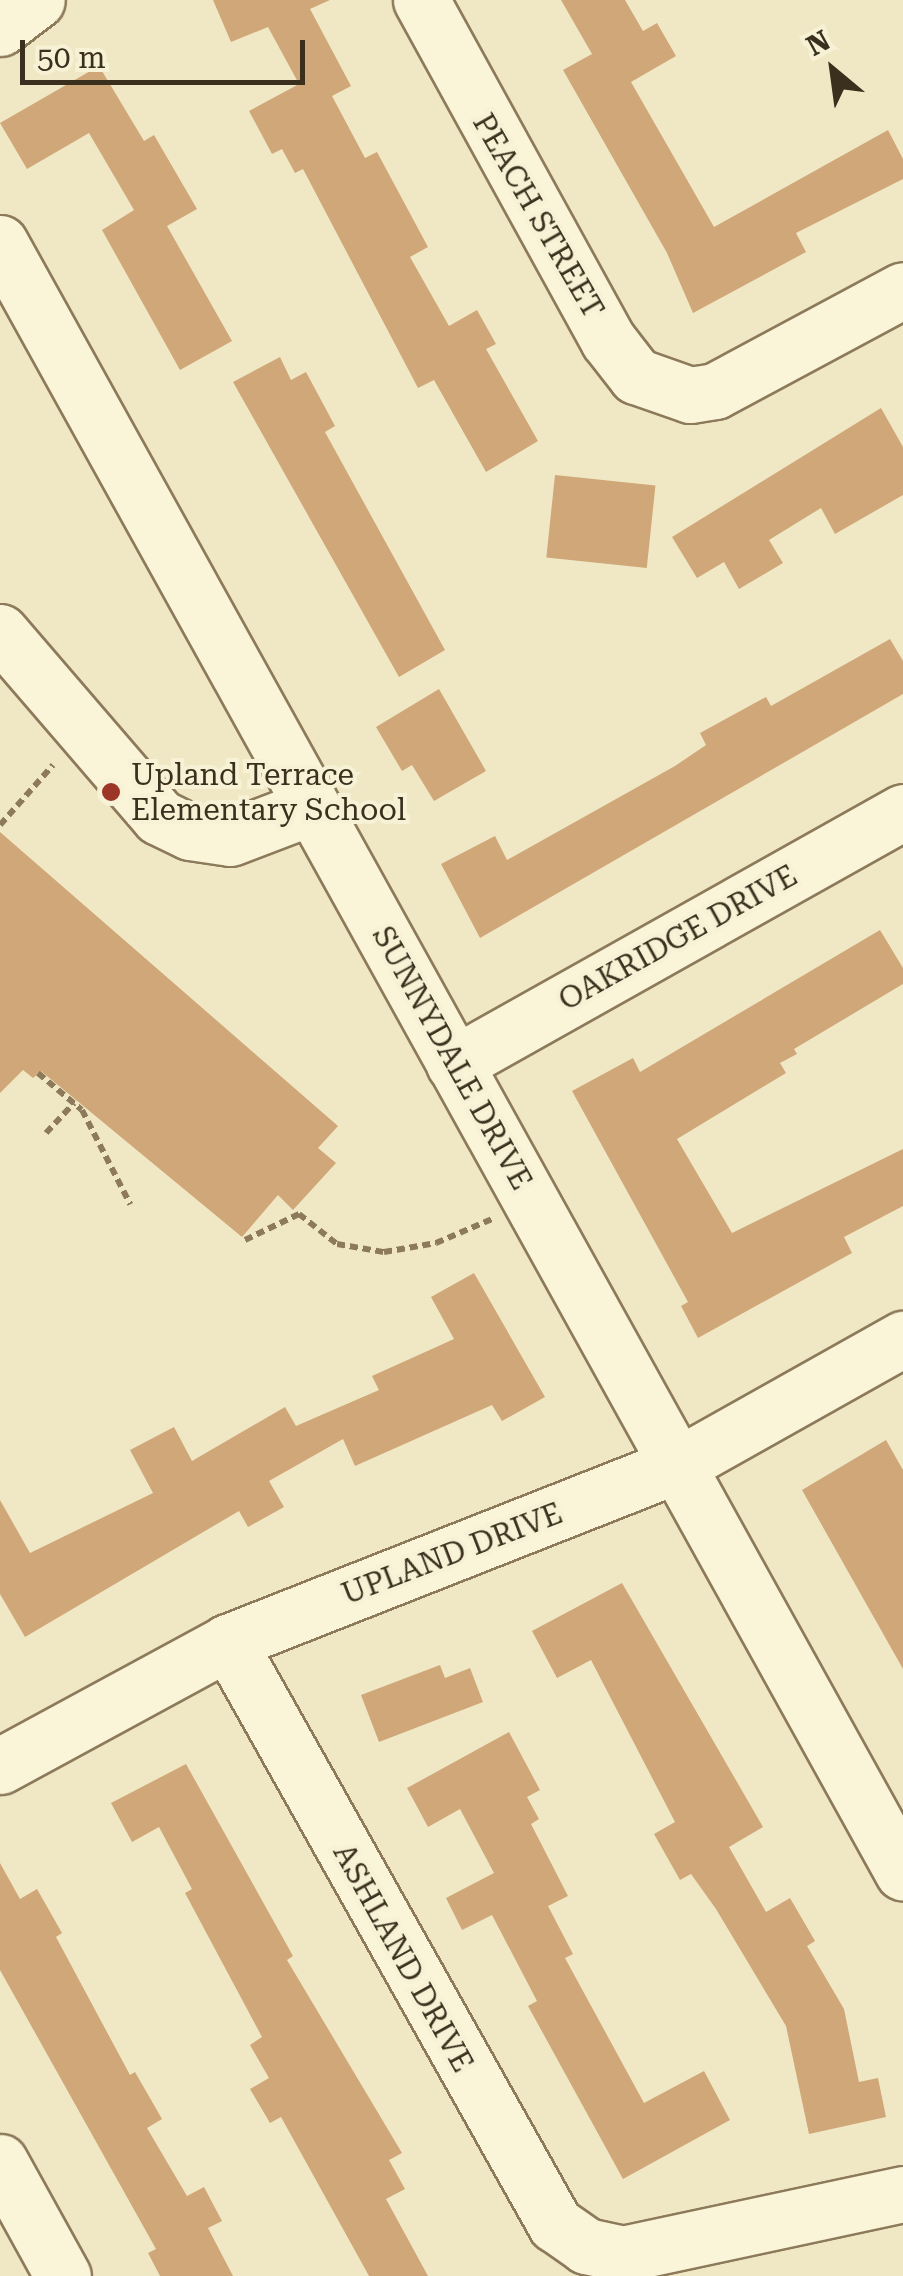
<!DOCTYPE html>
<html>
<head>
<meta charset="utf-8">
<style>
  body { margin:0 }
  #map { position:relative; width:903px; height:2276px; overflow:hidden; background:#f0e8c5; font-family:"Roboto Serif",serif }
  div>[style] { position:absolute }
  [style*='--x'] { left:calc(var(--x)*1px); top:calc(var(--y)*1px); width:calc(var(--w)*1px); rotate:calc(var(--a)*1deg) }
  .building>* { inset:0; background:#d0a779; transform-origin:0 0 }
  .path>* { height:6px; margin-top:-3px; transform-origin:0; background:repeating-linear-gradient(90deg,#8c7a5a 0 8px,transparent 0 13px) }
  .roads { filter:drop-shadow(2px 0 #8c7a5a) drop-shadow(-2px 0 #8c7a5a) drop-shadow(0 2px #8c7a5a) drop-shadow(0 -2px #8c7a5a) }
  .minor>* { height:55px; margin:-27.5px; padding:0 27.5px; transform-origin:27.5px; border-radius:27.5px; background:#faf4d9 }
  .dots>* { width:28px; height:28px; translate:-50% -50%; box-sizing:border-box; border:5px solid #f7f1d5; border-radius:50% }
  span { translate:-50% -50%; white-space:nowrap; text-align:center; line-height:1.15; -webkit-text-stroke:8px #f7f1d5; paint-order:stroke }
  .street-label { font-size:30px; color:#3b301e }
  .poi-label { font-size:30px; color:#3b301e }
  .left { translate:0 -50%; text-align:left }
  .north { position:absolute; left:783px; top:20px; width:100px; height:100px; -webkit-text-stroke:8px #f7f1d5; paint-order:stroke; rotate:331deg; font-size:28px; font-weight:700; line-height:40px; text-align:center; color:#3b301e }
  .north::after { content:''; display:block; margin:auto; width:35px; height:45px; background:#3b301e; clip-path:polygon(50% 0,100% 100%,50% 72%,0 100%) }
  .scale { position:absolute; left:20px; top:40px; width:285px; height:45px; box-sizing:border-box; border:5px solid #3b301e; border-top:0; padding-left:12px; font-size:30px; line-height:35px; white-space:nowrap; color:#3b301e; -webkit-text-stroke:8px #f7f1d5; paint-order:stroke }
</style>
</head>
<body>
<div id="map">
  <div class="building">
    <i style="clip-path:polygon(213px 0,330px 0,310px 9px,351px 86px,332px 96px,365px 158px,377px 152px,428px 247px,410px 257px,449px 326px,477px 310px,496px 344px,486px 349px,538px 441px,486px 472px,434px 380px,418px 388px,303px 169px,295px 173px,282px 149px,272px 154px,249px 111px,299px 84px,268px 27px,231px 42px)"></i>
    <i style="clip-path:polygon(561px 0,625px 0,643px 31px,657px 23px,676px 56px,631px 82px,714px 227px,888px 130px,903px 159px,903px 179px,796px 233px,806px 252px,693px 313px,667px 253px,563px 70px,592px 54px)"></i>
    <i style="clip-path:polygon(99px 66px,144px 141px,154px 135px,197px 209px,167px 226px,232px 341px,180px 370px,102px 230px,134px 210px,89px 133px,27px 169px,0 123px)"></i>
    <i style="clip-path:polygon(280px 357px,291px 380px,306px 372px,335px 426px,325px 432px,445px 650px,399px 677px,233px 382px)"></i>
    <i style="clip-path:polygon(881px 408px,903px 447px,903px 495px,835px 534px,821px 508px,769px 540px,783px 563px,739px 589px,724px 562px,697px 578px,672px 537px)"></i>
    <i style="left:555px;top:475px;width:101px;height:83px;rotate:6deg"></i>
    <i style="clip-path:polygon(890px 639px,903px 661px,903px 694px,480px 938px,441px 864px,495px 836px,507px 860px,675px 766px,706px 745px,700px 733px,766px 697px,771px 706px)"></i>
    <i style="clip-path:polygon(439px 689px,486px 771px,434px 801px,412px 765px,402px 771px,376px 727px)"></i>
    <i style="clip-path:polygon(0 832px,338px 1126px,318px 1148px,336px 1163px,293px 1210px,278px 1195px,242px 1237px,41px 1071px,33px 1078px,23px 1070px,0 1093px)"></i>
    <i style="clip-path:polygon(880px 930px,903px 968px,903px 984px,794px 1049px,797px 1054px,780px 1063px,786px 1073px,677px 1139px,732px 1233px,903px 1149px,903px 1206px,844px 1237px,852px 1253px,698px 1338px,681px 1306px,688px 1302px,572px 1091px,633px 1058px,640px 1072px)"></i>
    <i style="clip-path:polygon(474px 1273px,545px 1397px,502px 1421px,492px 1405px,355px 1466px,343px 1439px,269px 1481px,284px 1507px,248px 1527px,239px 1511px,25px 1637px,0 1594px,0 1500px,30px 1553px,153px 1493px,130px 1450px,174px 1427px,192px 1461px,285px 1407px,296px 1426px,379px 1390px,372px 1376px,454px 1339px,431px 1297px)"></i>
    <i style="clip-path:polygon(886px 1440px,903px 1470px,903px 1669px,802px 1490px)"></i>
    <i style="clip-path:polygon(622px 1583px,763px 1827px,729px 1847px,766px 1912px,790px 1898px,815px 1941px,807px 1946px,844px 2009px,859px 2082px,878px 2078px,886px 2117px,809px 2134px,786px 2026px,716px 1909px,691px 1874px,680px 1880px,654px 1834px,675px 1822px,591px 1660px,557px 1678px,532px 1631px)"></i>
    <i style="clip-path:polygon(440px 1665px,445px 1678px,470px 1668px,483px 1702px,379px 1742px,361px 1695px)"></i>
    <i style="clip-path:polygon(509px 1732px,540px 1790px,527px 1797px,539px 1819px,531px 1824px,568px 1896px,548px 1906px,573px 1954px,565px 1958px,644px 2103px,704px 2071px,730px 2120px,623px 2179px,528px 2006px,537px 2001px,492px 1915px,462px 1930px,446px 1898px,494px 1873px,460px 1809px,428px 1827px,407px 1788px)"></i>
    <i style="clip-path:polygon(186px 1764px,293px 1956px,287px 1960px,402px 2153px,389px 2160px,405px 2189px,386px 2199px,428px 2276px,369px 2276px,281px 2117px,270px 2123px,250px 2089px,269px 2078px,250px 2045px,262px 2037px,185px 1893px,192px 1889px,159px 1827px,132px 1842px,111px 1803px)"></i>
    <i style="clip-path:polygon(0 1863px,20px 1899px,37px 1889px,62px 1933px,56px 1937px,130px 2075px,135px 2072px,162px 2119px,147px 2128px,187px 2196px,204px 2187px,222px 2221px,208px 2228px,233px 2276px,160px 2276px,148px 2253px,156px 2249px,0 1970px)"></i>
  </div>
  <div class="path">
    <i style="--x:0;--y:825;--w:80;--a:-48.5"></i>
    <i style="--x:38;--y:1073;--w:57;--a:40.1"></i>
    <i style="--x:82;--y:1110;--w:106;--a:62.9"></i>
    <i style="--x:46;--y:1133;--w:41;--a:-47"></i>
    <i style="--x:245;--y:1240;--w:60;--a:-25.7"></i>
    <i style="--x:299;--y:1214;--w:48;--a:38.3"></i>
    <i style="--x:337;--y:1244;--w:48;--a:9.7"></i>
    <i style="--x:384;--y:1252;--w:53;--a:-9.8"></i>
    <i style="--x:436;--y:1243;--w:61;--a:-23.2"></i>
  </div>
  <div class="roads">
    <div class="minor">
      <i style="--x:421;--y:0;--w:388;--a:61.2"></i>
      <i style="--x:608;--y:340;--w:46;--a:52.1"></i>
      <i style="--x:636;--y:376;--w:57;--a:19.4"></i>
      <i style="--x:690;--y:395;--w:25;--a:-9"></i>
      <i style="--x:715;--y:391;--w:213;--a:-28.2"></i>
      <i style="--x:0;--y:28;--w:46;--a:-37.1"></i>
      <i style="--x:0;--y:243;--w:1863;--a:61.01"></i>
      <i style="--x:0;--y:632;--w:244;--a:49.3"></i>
      <i style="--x:159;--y:817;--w:34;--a:26"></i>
      <i style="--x:190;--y:832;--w:40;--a:8.5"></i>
      <i style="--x:230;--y:838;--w:87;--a:-20.9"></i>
      <i style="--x:454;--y:1064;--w:515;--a:-29.3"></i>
      <i style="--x:228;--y:1642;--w:668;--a:60.67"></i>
      <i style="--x:555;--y:2224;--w:38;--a:35"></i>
      <i style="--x:586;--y:2246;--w:38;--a:12"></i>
      <i style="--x:623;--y:2254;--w:286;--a:-12.1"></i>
      <i style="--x:0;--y:1766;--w:260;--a:-28.5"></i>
      <i style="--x:228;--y:1642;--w:486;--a:-21.5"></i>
      <i style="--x:680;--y:1464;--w:256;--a:-29.3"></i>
      <i style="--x:0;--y:2162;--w:130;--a:61.1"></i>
    </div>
  </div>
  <div class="dots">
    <i style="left:111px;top:792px;background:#9d3428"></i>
  </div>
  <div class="street-label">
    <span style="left:538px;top:216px;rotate:60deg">PEACH STREET</span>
    <span style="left:678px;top:938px;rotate:-29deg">OAKRIDGE DRIVE</span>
    <span style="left:452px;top:1058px;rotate:61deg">SUNNYDALE DRIVE</span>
    <span style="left:452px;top:1554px;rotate:-21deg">UPLAND DRIVE</span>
    <span style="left:403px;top:1958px;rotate:61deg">ASHLAND DRIVE</span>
  </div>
  <div class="poi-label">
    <span class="left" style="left:131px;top:792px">Upland Terrace<br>Elementary School</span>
  </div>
  <div class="north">N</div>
  <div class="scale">50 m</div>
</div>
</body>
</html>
